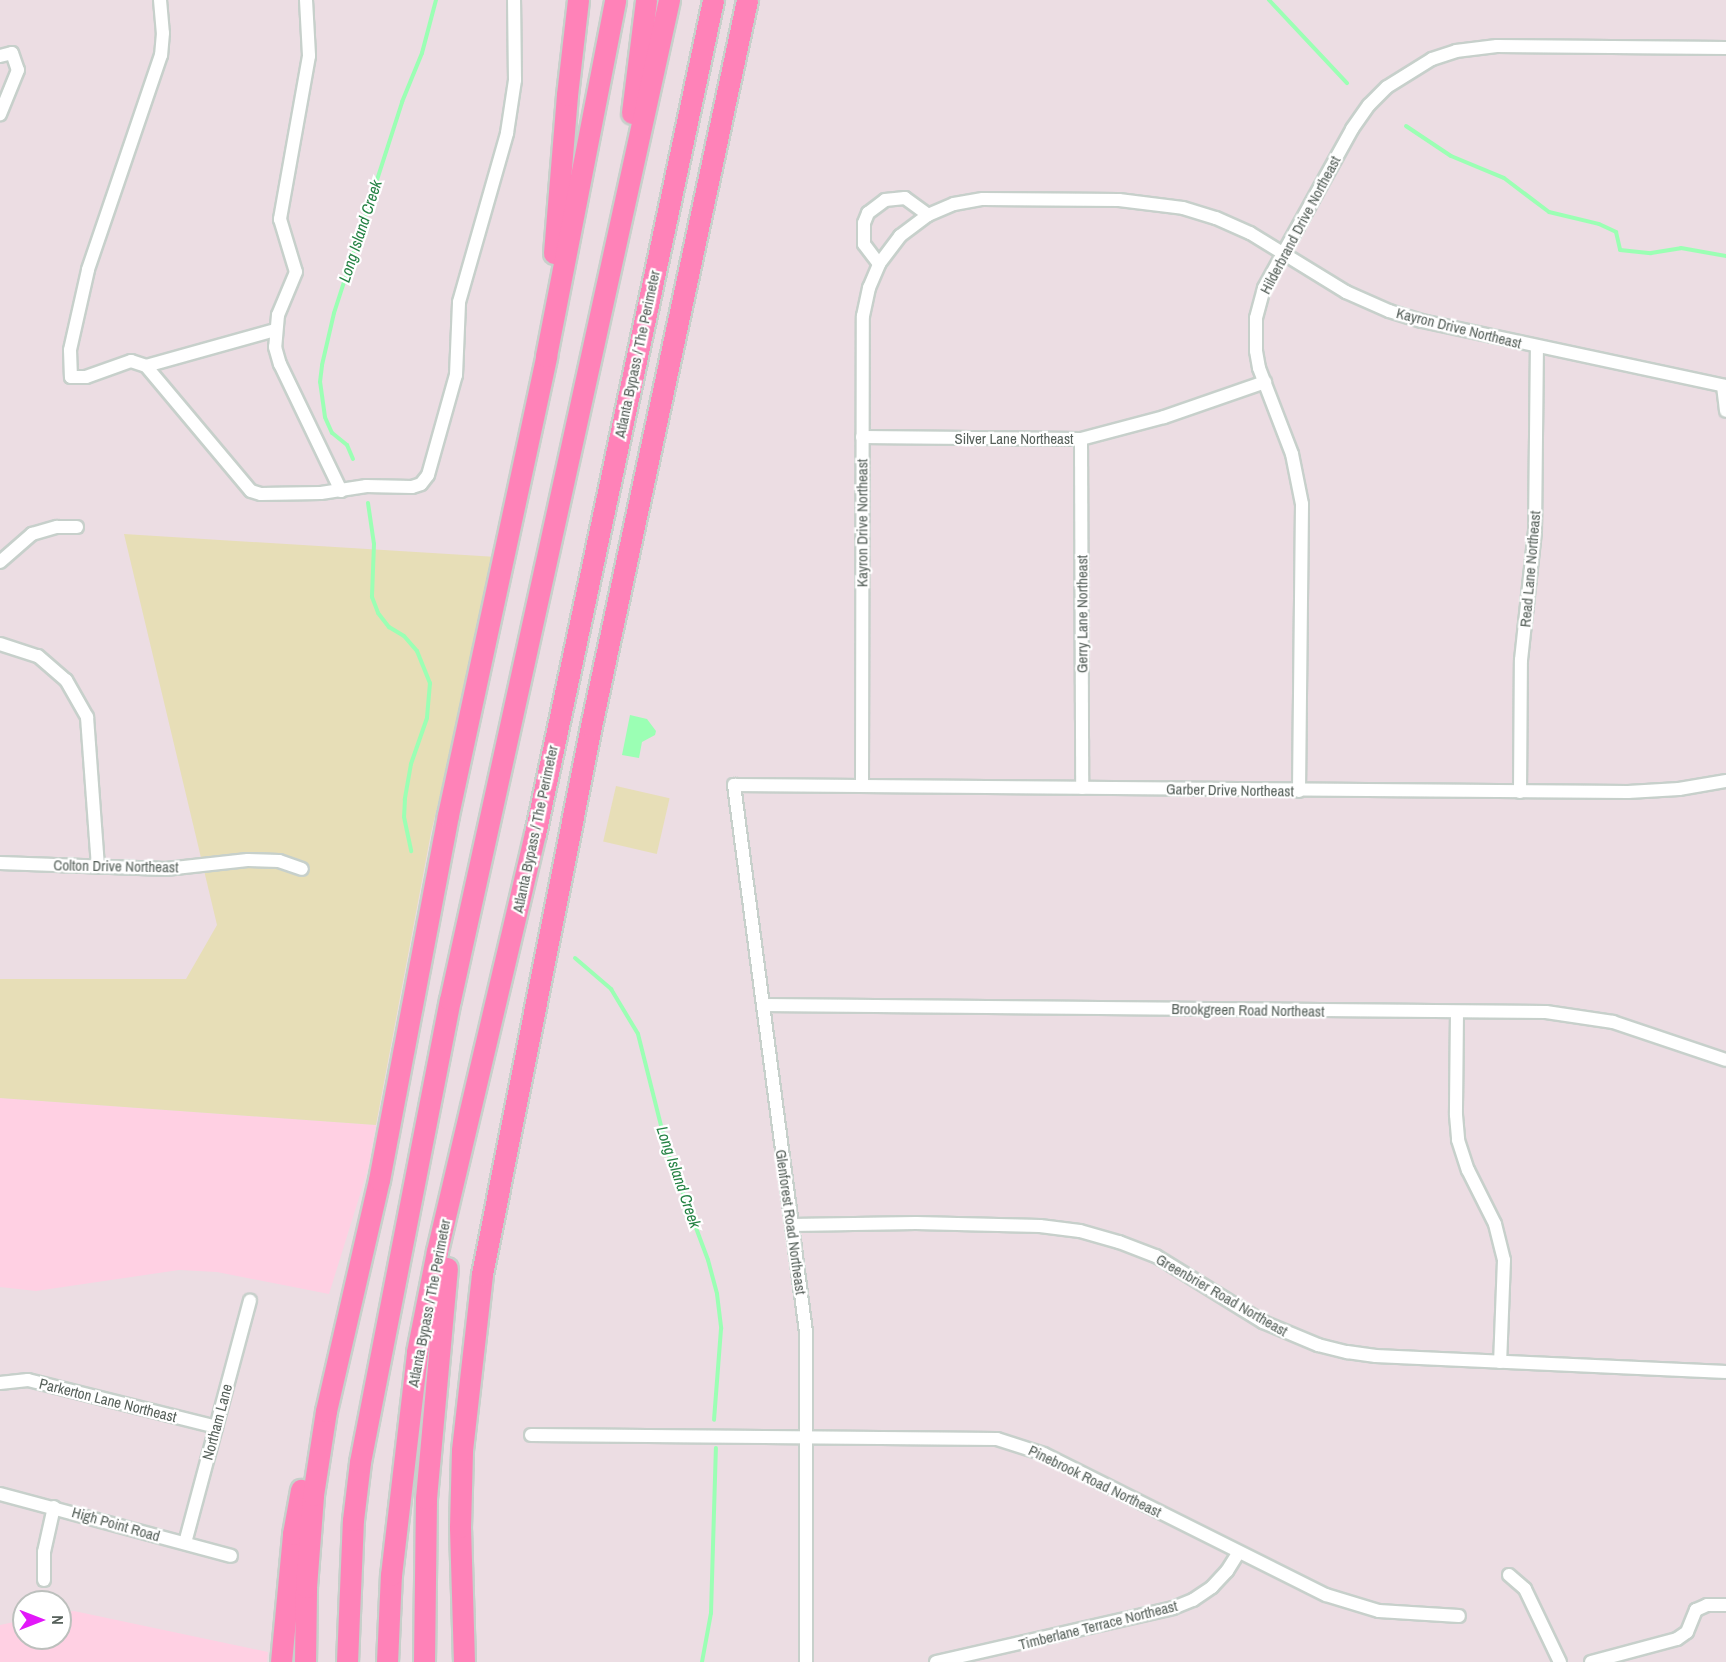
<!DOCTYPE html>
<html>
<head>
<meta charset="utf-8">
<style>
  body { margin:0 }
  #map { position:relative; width:1726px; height:1662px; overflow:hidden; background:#ecdde3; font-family:"Archivo Narrow",sans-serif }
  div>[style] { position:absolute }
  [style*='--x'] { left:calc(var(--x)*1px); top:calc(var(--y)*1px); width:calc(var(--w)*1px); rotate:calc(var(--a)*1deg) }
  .commercial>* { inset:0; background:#ffd0e3 }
  .green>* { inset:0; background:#e7deb7; transform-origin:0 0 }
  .water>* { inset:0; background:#9bffb4 }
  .stream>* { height:4px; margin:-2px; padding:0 2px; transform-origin:2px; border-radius:2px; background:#9bffb4 }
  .roads { filter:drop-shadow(2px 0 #c7d0cb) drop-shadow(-2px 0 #c7d0cb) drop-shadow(0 2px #c7d0cb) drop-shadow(0 -2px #c7d0cb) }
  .minor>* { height:12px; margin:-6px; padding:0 6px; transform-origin:6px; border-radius:6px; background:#fff }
  .motorway>* { height:21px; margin:-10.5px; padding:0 10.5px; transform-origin:10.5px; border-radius:10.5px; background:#ff82b8 }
  span { translate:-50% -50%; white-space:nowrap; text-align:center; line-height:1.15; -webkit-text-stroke:4.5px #fff; paint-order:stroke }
  .street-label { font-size:15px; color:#57615b }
  .water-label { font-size:16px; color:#258244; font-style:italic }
  .north { position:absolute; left:12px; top:1590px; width:60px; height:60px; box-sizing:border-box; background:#fff; border:2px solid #bcc0bd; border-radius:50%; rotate:90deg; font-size:16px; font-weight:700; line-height:24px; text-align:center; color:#57615b }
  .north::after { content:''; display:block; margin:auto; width:21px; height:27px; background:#e217f9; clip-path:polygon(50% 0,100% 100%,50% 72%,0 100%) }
</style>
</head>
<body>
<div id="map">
  <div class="commercial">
    <i style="clip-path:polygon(0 1098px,376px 1125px,368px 1169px,329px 1294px,217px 1272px,179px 1270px,36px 1291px,0 1287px)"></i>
    <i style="clip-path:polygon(74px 1611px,268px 1652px,267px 1662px,0 1662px,0 1625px,24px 1620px,24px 1638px,60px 1638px,60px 1613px)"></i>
  </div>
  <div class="green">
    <i style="clip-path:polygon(124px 534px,497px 557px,431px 833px,376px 1125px,0 1098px,0 979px,186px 979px,217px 925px)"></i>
    <i style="left:616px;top:786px;width:55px;height:57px;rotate:13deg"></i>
  </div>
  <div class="water">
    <i style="clip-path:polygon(630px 715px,647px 719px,656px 731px,655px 735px,642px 742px,639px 758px,622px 755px)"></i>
  </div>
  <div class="stream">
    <i style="--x:1269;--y:0;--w:114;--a:46.8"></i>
    <i style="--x:1406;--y:126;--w:54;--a:33.7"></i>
    <i style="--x:1451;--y:156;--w:57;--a:22.5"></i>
    <i style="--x:1504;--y:178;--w:56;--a:37.1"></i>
    <i style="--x:1549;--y:212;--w:51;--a:13.5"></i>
    <i style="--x:1599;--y:224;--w:19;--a:25"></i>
    <i style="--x:1616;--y:232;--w:18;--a:77"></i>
    <i style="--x:1620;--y:250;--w:31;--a:6"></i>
    <i style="--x:1651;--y:253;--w:30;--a:-9"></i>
    <i style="--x:1681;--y:248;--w:46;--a:10.1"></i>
    <i style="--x:353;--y:459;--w:15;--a:-113"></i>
    <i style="--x:347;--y:445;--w:19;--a:-141"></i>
    <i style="--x:332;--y:433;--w:17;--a:-114"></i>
    <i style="--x:325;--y:417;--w:35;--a:-98"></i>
    <i style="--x:320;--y:382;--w:17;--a:-83"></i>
    <i style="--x:322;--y:365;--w:53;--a:-77"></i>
    <i style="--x:334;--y:313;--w:222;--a:-72.1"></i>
    <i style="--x:402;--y:102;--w:53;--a:-67.8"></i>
    <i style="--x:422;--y:53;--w:55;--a:-75.2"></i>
    <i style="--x:368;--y:503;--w:41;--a:81.7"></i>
    <i style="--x:374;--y:544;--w:53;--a:92.2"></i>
    <i style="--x:372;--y:597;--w:17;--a:69"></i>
    <i style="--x:378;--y:613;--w:18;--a:52"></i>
    <i style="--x:389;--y:627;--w:17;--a:31"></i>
    <i style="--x:404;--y:636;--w:20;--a:49"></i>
    <i style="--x:417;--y:651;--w:35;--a:68"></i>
    <i style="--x:430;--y:683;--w:35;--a:95"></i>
    <i style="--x:427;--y:718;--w:49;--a:109.2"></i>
    <i style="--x:411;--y:764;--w:36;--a:100"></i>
    <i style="--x:405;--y:799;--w:18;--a:93"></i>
    <i style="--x:404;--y:817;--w:35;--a:78"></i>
    <i style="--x:575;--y:958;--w:48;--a:40.7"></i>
    <i style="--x:611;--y:989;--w:52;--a:59"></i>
    <i style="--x:638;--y:1034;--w:123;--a:75.9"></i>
    <i style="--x:668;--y:1153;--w:114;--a:69.5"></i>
    <i style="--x:708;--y:1260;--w:35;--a:75"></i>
    <i style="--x:717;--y:1294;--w:35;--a:83"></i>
    <i style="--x:721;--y:1329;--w:91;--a:94.4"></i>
    <i style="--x:702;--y:1662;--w:50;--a:-79.6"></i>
    <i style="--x:711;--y:1613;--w:165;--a:-88.3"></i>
  </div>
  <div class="roads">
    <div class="minor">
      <i style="--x:160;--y:0;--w:33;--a:85"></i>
      <i style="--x:163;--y:33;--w:22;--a:95"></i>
      <i style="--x:161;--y:55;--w:227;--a:108.8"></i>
      <i style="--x:88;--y:270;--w:82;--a:102.7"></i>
      <i style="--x:70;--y:350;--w:27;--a:88"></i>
      <i style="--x:71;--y:377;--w:15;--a:0"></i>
      <i style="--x:86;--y:377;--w:48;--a:-19.6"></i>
      <i style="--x:131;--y:361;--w:16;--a:18"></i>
      <i style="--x:146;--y:366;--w:134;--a:-15.6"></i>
      <i style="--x:306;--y:0;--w:56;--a:86.9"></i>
      <i style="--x:309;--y:56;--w:166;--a:100.1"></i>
      <i style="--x:280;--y:219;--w:55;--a:73.2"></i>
      <i style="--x:296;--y:272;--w:47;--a:112.7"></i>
      <i style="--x:278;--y:315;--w:32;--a:95"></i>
      <i style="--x:275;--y:347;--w:18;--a:74"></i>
      <i style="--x:280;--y:364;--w:141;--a:64.3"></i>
      <i style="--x:0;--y:56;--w:12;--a:-14"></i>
      <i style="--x:12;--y:53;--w:18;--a:71"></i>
      <i style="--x:18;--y:70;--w:48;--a:112.2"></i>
      <i style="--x:879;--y:264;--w:25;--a:-127"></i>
      <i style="--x:864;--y:244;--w:21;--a:-90"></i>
      <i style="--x:864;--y:223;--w:11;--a:-68"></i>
      <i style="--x:868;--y:213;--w:21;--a:-37"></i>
      <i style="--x:885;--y:200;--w:20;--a:-6"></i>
      <i style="--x:905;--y:198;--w:29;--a:36"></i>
      <i style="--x:146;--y:366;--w:163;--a:50"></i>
      <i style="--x:251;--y:491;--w:10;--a:17"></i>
      <i style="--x:261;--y:494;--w:60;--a:-1"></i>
      <i style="--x:321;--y:493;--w:46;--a:-8.8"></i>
      <i style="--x:366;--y:486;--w:46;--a:1.2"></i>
      <i style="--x:412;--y:487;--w:9;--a:-18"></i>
      <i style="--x:421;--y:484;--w:11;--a:-52"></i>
      <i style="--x:428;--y:475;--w:104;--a:-74.4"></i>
      <i style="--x:456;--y:375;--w:73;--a:-87.6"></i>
      <i style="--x:459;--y:302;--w:176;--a:-74.1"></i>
      <i style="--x:507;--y:133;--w:54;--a:-81.4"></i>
      <i style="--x:515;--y:80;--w:80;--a:-90.7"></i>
      <i style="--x:1723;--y:386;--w:25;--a:83"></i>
      <i style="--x:862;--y:437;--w:219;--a:0.5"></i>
      <i style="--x:1081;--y:439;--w:86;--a:-14.8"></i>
      <i style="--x:1164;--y:417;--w:107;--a:-19.1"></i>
      <i style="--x:1081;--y:439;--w:349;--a:89.8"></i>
      <i style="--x:0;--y:562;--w:43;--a:-41.2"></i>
      <i style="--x:32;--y:534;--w:26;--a:-16"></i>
      <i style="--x:57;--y:527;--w:20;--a:0"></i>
      <i style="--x:0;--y:644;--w:40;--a:18"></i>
      <i style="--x:38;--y:656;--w:37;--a:41"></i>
      <i style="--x:66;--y:680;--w:43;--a:60.4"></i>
      <i style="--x:87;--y:717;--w:150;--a:85.8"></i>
      <i style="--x:862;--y:786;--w:470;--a:-89.9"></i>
      <i style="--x:863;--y:316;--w:29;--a:-78"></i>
      <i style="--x:869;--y:288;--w:26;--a:-67"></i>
      <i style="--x:879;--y:264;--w:35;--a:-53"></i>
      <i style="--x:900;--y:236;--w:35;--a:-37"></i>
      <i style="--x:928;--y:215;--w:28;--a:-23"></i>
      <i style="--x:954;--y:204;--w:29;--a:-10"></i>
      <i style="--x:983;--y:199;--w:136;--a:0.4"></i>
      <i style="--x:1119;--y:200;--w:64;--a:7.1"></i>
      <i style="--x:1183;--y:208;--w:34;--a:17"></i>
      <i style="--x:1216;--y:218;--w:37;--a:24"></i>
      <i style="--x:1250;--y:233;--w:113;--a:31.6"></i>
      <i style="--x:1346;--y:292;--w:47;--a:23.8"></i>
      <i style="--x:1389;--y:311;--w:34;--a:17"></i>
      <i style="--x:1422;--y:321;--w:311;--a:12.1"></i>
      <i style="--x:1299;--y:791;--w:287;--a:-89.4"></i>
      <i style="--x:1302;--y:504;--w:51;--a:-101.3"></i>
      <i style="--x:1292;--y:454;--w:92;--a:-111"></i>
      <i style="--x:1259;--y:368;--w:17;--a:-100"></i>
      <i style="--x:1256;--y:351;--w:33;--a:-90"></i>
      <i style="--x:1256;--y:318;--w:31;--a:-75"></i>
      <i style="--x:1264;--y:288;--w:182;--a:-61"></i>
      <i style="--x:1352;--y:129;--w:29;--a:-55"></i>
      <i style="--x:1369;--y:105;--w:25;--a:-45"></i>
      <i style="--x:1387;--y:87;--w:53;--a:-31.9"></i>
      <i style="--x:1432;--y:59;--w:25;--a:-18"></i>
      <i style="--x:1456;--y:51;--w:41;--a:-7"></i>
      <i style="--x:1497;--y:46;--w:229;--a:0.5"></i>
      <i style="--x:1520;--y:792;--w:132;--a:-89.6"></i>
      <i style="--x:1521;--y:660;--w:129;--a:-83.8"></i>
      <i style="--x:1535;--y:532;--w:186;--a:-89.4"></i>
      <i style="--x:0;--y:863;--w:166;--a:2.1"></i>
      <i style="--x:166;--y:869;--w:82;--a:-6.3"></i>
      <i style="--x:248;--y:860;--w:31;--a:2"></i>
      <i style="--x:279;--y:861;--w:24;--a:19"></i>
      <i style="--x:763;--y:1005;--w:783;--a:0.51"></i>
      <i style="--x:1546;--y:1012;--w:68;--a:8.5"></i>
      <i style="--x:1613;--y:1022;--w:119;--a:18.6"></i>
      <i style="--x:1457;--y:1012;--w:103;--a:90.6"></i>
      <i style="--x:1456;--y:1115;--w:25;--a:85"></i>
      <i style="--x:1458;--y:1140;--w:32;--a:72"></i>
      <i style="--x:1468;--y:1170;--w:60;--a:63.4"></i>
      <i style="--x:1495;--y:1224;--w:37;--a:76"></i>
      <i style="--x:1504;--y:1260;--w:102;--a:92.2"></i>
      <i style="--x:792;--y:1225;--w:124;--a:-0.9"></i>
      <i style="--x:916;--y:1223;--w:124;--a:1.4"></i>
      <i style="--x:1040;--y:1226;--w:40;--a:7.1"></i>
      <i style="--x:1080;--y:1231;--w:41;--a:15.8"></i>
      <i style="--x:1119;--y:1242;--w:40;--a:21"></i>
      <i style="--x:1156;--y:1256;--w:126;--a:31.7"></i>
      <i style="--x:1263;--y:1322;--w:60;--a:22.7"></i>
      <i style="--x:1318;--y:1345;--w:30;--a:14"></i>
      <i style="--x:1347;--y:1352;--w:29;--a:8"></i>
      <i style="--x:1376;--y:1356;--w:350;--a:2.6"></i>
      <i style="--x:0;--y:1383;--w:28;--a:-6"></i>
      <i style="--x:28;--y:1380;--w:194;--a:14"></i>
      <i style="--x:531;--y:1435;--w:466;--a:0.5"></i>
      <i style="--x:997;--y:1439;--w:49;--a:17.7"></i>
      <i style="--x:1044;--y:1454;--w:315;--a:26.6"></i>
      <i style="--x:1326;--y:1595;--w:55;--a:16.8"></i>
      <i style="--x:1379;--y:1611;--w:80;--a:3.6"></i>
      <i style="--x:0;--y:1494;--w:239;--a:15"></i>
      <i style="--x:185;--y:1543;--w:251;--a:-75"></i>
      <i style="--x:1509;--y:1575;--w:21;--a:41"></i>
      <i style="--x:1525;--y:1589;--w:81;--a:64.4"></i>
      <i style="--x:44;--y:1580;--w:28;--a:-90"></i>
      <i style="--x:44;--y:1552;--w:46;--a:-77.5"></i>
      <i style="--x:806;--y:1662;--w:330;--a:-90"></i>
      <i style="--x:806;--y:1332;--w:552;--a:-97.5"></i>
      <i style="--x:734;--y:785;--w:894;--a:0.45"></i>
      <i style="--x:1628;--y:792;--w:51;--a:-3.4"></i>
      <i style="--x:1679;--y:789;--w:48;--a:-9.7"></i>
      <i style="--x:936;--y:1662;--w:243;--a:-12.8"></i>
      <i style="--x:1173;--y:1608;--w:22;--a:-22"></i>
      <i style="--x:1193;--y:1600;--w:23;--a:-34"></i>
      <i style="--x:1212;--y:1587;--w:22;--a:-47"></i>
      <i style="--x:1227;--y:1571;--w:22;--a:-58"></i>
      <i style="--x:1591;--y:1662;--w:89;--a:-15"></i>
      <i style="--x:1677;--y:1639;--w:12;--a:-35"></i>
      <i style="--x:1687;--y:1632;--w:24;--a:-68"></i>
      <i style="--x:1696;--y:1610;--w:12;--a:-24"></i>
      <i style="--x:1707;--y:1605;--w:19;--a:0"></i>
    </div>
    <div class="motorway">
      <i style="--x:632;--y:113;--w:114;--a:-82.9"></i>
      <i style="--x:554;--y:253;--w:159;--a:-85.3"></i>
      <i style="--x:567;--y:95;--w:96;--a:-83.4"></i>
      <i style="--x:281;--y:1662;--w:129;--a:-84.6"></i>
      <i style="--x:293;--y:1534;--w:45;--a:-79.7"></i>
      <i style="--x:305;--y:1662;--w:75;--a:-89.2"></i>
      <i style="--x:306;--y:1587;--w:92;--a:-85.6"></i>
      <i style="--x:313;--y:1495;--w:85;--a:-81.2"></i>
      <i style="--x:326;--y:1411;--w:237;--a:-77.1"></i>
      <i style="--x:379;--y:1180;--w:371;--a:-79.3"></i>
      <i style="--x:448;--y:815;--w:469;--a:-77.9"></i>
      <i style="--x:546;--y:356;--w:363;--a:-79"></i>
      <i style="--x:347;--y:1662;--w:142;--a:-87.6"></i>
      <i style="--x:353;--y:1520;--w:58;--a:-83.1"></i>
      <i style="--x:360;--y:1462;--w:471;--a:-79"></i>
      <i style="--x:450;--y:1000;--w:1024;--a:-77.65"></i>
      <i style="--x:387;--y:1662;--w:87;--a:-87.4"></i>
      <i style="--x:391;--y:1575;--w:225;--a:-83.3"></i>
      <i style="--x:417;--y:1352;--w:103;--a:-78.8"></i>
      <i style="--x:437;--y:1251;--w:428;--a:-76.8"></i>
      <i style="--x:535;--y:834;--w:853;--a:-77.95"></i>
      <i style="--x:424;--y:1662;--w:164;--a:-89.3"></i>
      <i style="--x:426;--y:1498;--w:231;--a:-84.8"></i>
      <i style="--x:464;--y:1662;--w:135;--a:-91.7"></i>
      <i style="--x:460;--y:1527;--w:77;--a:-88.5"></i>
      <i style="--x:462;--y:1450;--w:177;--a:-83.5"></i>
      <i style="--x:482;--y:1274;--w:559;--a:-78.75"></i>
      <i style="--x:591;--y:726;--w:743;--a:-77.87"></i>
    </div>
  </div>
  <div class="street-label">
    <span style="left:1300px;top:225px;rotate:-62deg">Hilderbrand Drive Northeast</span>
    <span style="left:1459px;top:328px;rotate:14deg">Kayron Drive Northeast</span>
    <span style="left:637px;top:354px;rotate:-78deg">Atlanta Bypass / The Perimeter</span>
    <span style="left:1014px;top:439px">Silver Lane Northeast</span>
    <span style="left:862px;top:523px;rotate:-90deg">Kayron Drive Northeast</span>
    <span style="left:1530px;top:569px;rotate:-85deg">Read Lane Northeast</span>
    <span style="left:1082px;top:614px;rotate:-90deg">Gerry Lane Northeast</span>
    <span style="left:1230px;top:790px;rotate:1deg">Garber Drive Northeast</span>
    <span style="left:535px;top:829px;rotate:-78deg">Atlanta Bypass / The Perimeter</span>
    <span style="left:116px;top:866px;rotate:1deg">Colton Drive Northeast</span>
    <span style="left:1248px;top:1010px;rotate:1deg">Brookgreen Road Northeast</span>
    <span style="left:791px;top:1222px;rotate:82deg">Glenforest Road Northeast</span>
    <span style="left:1222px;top:1295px;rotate:30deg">Greenbrier Road Northeast</span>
    <span style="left:429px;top:1303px;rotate:-79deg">Atlanta Bypass / The Perimeter</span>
    <span style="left:108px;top:1400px;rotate:14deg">Parkerton Lane Northeast</span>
    <span style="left:217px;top:1422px;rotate:-75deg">Northam Lane</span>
    <span style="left:1095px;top:1481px;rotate:26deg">Pinebrook Road Northeast</span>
    <span style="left:116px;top:1524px;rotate:16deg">High Point Road</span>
    <span style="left:1098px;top:1625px;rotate:-14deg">Timberlane Terrace Northeast</span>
  </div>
  <div class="water-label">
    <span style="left:360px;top:231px;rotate:-72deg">Long Island Creek</span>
    <span style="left:679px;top:1177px;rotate:71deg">Long Island Creek</span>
  </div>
  <div class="north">N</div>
</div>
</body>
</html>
